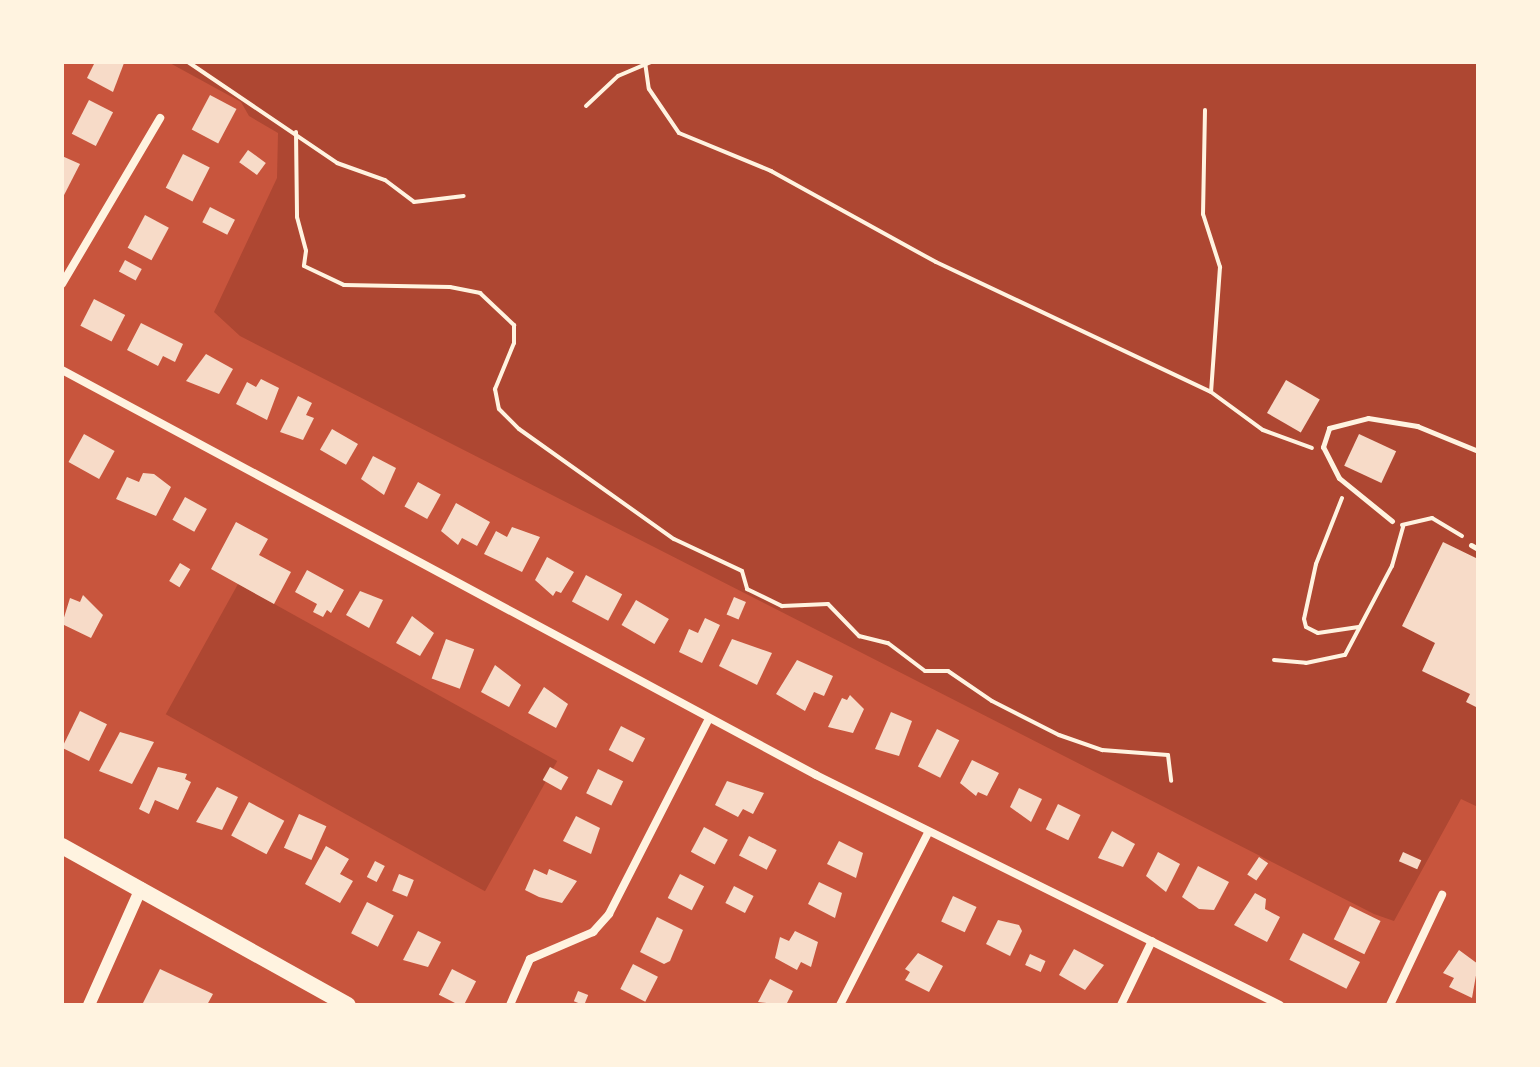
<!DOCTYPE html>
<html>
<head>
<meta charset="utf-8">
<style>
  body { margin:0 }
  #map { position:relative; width:1540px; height:1067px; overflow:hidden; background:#c8553d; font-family:Raleway,sans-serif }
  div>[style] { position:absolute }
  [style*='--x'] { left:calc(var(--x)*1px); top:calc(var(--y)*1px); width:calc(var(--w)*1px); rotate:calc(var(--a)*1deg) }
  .green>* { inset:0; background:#ae4732; transform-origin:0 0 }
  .building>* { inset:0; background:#f7dbc8; transform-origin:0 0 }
  .path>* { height:4px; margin:-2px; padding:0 2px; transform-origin:2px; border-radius:2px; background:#fff3e0 }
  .service>* { height:5px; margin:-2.5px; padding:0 2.5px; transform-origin:2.5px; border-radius:2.5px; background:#fff3e0 }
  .minor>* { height:8px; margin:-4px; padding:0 4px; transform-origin:4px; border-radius:4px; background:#fff3e0 }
  .tertiary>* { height:12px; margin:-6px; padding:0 6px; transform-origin:6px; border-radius:6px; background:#fff3e0 }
  .primary>* { height:16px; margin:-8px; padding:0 8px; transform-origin:8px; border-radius:8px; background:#fff3e0 }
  span { translate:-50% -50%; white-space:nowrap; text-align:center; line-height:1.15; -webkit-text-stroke:7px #fff3e0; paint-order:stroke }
  .frame { position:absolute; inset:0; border:64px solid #fff3e0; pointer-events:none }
</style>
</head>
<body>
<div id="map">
  <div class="green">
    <i style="clip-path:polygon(168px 62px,1478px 62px,1478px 807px,1461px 799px,1394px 921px,1374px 914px,240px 336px,214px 312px,277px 178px,278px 133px,249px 116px,241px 102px)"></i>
    <i style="left:238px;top:584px;width:365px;height:149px;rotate:29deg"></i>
  </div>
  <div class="building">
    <i style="clip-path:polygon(95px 62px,124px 63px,113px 92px,87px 78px)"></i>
    <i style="left:210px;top:95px;width:30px;height:39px;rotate:28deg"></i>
    <i style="left:89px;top:100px;width:27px;height:38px;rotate:27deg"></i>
    <i style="left:248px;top:150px;width:22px;height:15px;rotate:36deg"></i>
    <i style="left:183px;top:154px;width:30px;height:38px;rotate:27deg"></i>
    <i style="clip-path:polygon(62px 156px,80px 164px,62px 199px)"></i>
    <i style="left:210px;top:207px;width:28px;height:17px;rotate:27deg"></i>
    <i style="left:145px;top:215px;width:27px;height:37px;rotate:28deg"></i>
    <i style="left:125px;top:260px;width:19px;height:13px;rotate:28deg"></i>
    <i style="left:94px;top:299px;width:35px;height:30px;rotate:27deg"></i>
    <i style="clip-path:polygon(141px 323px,183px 344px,175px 362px,163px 356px,158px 366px,127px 350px)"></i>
    <i style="clip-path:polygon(206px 354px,233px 369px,219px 394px,186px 381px)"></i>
    <i style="clip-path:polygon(261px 379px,279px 388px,267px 420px,236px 404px,247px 382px,256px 387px)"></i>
    <i style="left:1286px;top:380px;width:39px;height:38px;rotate:30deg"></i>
    <i style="clip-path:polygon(298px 396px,312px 403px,306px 415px,314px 418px,303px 440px,280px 432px)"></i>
    <i style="left:332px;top:429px;width:30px;height:24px;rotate:30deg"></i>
    <i style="left:84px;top:434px;width:35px;height:32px;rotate:29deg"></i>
    <i style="left:1359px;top:434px;width:41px;height:35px;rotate:25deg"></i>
    <i style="clip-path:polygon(373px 456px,396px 468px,384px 495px,361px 479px)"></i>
    <i style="clip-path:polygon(143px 473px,154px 474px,171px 487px,156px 516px,116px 499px,127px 477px,139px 482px)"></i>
    <i style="left:418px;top:482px;width:26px;height:28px;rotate:29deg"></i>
    <i style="left:185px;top:497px;width:25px;height:26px;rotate:29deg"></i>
    <i style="clip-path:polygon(456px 503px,490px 522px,477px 546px,462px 538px,458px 545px,441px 531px)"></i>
    <i style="clip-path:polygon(236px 522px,268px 539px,259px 555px,291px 572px,274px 604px,211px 569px)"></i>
    <i style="clip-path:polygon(512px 527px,540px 537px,522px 572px,484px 554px,496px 531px,507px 537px)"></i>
    <i style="clip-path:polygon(1443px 542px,1478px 559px,1478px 708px,1466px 702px,1470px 694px,1422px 671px,1435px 643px,1402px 626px)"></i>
    <i style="clip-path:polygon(547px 557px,574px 572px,561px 593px,556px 591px,553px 596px,535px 580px)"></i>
    <i style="left:180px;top:563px;width:12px;height:21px;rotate:31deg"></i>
    <i style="clip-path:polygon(307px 570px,344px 590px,331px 613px,327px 610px,323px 617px,313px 612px,317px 604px,295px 592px)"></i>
    <i style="left:586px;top:575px;width:41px;height:30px;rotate:28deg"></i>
    <i style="clip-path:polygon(360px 591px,383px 600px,369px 628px,346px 615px)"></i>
    <i style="clip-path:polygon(83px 595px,103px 615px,91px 638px,62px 624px,70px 598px,80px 602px)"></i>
    <i style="left:734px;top:597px;width:13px;height:19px;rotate:23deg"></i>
    <i style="left:636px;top:600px;width:38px;height:29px;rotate:30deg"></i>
    <i style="clip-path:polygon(412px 616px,434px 633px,420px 656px,396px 643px)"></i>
    <i style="clip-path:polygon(705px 618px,720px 625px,702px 663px,679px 652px,689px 629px,698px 633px)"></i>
    <i style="left:446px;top:639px;width:30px;height:42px;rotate:20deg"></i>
    <i style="clip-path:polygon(732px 639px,772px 653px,757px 685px,719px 666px)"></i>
    <i style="clip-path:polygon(797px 660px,833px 676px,824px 696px,814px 692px,805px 711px,776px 694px)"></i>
    <i style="clip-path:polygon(495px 665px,521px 685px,509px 707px,481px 692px)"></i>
    <i style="clip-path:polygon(544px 687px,568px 704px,556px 728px,528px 713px)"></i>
    <i style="clip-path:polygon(850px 695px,864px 709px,853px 733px,828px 727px,842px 698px,847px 700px)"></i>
    <i style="left:80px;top:711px;width:30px;height:41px;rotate:26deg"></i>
    <i style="clip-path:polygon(891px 712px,912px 721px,899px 756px,875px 749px)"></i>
    <i style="left:621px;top:726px;width:27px;height:27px;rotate:27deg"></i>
    <i style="left:937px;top:729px;width:25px;height:42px;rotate:27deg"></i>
    <i style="clip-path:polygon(120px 732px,154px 742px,132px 784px,99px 771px)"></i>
    <i style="clip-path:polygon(972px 760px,999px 773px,987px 796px,978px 792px,976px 796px,960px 783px)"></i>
    <i style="clip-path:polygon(158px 767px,187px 774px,185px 779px,191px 782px,178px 810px,155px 800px,149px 814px,139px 809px)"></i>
    <i style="left:550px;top:767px;width:21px;height:15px;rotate:29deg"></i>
    <i style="left:598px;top:769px;width:28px;height:27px;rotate:26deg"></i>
    <i style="clip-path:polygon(727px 781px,764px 793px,753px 814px,743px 809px,738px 817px,715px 805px)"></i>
    <i style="clip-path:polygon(217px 787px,238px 797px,222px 830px,196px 822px)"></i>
    <i style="clip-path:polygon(1019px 788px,1042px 799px,1031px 822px,1010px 807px)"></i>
    <i style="left:249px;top:802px;width:40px;height:38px;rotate:28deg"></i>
    <i style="left:1058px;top:804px;width:25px;height:28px;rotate:26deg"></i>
    <i style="left:299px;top:814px;width:30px;height:37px;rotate:24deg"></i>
    <i style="clip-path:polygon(576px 816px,600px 828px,591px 854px,563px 841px)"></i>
    <i style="left:704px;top:827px;width:27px;height:28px;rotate:28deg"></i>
    <i style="clip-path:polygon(1112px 831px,1135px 844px,1123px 867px,1098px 858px)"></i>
    <i style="left:749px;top:836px;width:31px;height:22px;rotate:27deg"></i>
    <i style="clip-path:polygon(839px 841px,863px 853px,856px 878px,827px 864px)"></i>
    <i style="clip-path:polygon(326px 846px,349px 859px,340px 874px,353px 881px,340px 903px,305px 884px)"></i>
    <i style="clip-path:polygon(1158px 852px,1180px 864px,1166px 892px,1146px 876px)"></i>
    <i style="left:1403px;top:852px;width:20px;height:10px;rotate:24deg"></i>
    <i style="left:1259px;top:857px;width:11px;height:21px;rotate:34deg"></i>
    <i style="left:375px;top:861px;width:11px;height:18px;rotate:27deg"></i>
    <i style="clip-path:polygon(1198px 866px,1229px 882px,1214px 910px,1199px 909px,1182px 897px)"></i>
    <i style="clip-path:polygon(534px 869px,547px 875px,549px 869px,577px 881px,562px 903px,539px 897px,525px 890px)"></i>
    <i style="left:399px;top:874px;width:16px;height:18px;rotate:22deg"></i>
    <i style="left:680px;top:874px;width:27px;height:27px;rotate:27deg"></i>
    <i style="clip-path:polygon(819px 882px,842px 893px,835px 918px,808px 904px)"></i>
    <i style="left:734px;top:886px;width:22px;height:19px;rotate:27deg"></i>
    <i style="clip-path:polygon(1255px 893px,1266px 899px,1265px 909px,1280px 917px,1267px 942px,1234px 925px)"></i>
    <i style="left:953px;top:896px;width:26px;height:28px;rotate:25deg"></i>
    <i style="left:367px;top:902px;width:30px;height:35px;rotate:27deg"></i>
    <i style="left:1350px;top:906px;width:34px;height:37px;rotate:26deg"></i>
    <i style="clip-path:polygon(657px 917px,683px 930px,670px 961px,664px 964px,640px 952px)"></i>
    <i style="clip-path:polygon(998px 920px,1019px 925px,1022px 931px,1010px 956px,986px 944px)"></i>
    <i style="clip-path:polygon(418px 931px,441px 942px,428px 967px,403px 960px)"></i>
    <i style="clip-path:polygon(795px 931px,818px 942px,811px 967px,801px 962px,797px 970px,775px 958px,780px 937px,789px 941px)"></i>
    <i style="left:1303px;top:933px;width:64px;height:30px;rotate:27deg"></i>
    <i style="clip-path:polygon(1074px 949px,1104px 965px,1085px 990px,1059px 975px)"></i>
    <i style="clip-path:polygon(1459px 950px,1478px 964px,1472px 998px,1449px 987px,1454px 978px,1443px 973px)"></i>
    <i style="clip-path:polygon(918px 953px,943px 966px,929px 992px,905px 980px,910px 972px,905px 969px)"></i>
    <i style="left:1030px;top:954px;width:17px;height:12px;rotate:24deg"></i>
    <i style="left:633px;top:964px;width:28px;height:28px;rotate:27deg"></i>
    <i style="clip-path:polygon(160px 969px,213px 994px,207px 1005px,142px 1005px)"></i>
    <i style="left:452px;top:969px;width:27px;height:29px;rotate:27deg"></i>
    <i style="clip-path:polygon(770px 979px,793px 991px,786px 1005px,758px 1002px)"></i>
    <i style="left:578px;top:991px;width:11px;height:11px;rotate:22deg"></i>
  </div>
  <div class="path">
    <i style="--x:188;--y:62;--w:180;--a:34.1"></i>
    <i style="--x:337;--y:163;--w:51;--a:19.5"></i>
    <i style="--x:385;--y:180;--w:36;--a:37"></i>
    <i style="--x:414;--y:202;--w:50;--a:-6.8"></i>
    <i style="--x:645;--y:62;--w:27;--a:82"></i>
    <i style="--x:649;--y:89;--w:53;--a:55.7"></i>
    <i style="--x:679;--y:133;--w:100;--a:22.4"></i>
    <i style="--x:771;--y:171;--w:188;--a:28.9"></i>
    <i style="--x:936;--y:262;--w:304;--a:25.3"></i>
    <i style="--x:586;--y:106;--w:44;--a:-43.2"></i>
    <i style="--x:618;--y:76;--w:36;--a:-23"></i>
    <i style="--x:1205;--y:110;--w:104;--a:91.1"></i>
    <i style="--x:1203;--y:214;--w:56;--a:72.2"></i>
    <i style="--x:1220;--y:267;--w:125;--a:94.1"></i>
    <i style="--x:1211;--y:392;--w:64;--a:36.2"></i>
    <i style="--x:1263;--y:430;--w:52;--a:20.2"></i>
    <i style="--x:296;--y:132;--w:85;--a:89.3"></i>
    <i style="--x:297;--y:217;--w:35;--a:75"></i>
    <i style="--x:306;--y:251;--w:15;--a:98"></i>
    <i style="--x:304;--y:266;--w:44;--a:25.4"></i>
    <i style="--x:344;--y:285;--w:106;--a:1.1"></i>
    <i style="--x:450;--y:287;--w:31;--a:11"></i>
    <i style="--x:480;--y:293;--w:47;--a:43.3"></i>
    <i style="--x:514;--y:325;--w:18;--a:90"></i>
    <i style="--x:514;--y:343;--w:50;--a:112.4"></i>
    <i style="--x:495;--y:389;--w:20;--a:79"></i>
    <i style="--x:499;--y:409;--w:28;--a:45"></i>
    <i style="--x:519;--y:429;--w:190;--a:35.4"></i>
    <i style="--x:674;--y:539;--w:75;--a:25.2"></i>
    <i style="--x:742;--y:571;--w:19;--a:74"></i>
    <i style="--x:747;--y:589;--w:39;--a:26"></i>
    <i style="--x:782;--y:606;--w:46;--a:-2.5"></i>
    <i style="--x:828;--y:604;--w:45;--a:45.9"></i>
    <i style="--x:859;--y:636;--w:30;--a:14"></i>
    <i style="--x:888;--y:643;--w:46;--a:37.1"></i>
    <i style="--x:925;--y:671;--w:23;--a:0"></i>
    <i style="--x:948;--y:671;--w:53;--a:34.3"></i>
    <i style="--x:992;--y:701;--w:75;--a:26.9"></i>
    <i style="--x:1059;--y:735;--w:46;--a:19.2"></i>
    <i style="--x:1102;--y:750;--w:66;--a:4.3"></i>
    <i style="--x:1168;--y:755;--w:26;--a:83"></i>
    <i style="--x:1342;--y:498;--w:71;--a:111.5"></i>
    <i style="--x:1316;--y:564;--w:56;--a:102.3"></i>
    <i style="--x:1304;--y:619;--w:8;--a:76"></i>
    <i style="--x:1306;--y:627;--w:13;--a:27"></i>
    <i style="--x:1318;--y:633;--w:41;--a:-8.3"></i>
    <i style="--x:1402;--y:525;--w:31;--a:-13"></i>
    <i style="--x:1432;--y:518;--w:35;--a:31"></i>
    <i style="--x:1274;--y:660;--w:32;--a:5"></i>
    <i style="--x:1306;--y:663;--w:40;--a:-12"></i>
    <i style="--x:1345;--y:655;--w:101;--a:-62.2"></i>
    <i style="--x:1392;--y:566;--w:41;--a:-74.2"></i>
  </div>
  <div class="service">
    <i style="--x:1392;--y:521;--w:68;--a:-140.9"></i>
    <i style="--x:1339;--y:478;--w:35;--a:-117"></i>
    <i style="--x:1323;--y:447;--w:20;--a:-72"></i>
    <i style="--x:1329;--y:428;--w:40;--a:-14.4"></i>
    <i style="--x:1368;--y:418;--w:50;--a:9.3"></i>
    <i style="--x:1417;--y:426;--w:66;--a:22.3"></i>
    <i style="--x:1471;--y:545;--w:8;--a:30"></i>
  </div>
  <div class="minor">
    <i style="--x:62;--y:284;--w:193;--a:-59.4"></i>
    <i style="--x:62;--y:370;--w:856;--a:28.24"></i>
    <i style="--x:816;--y:775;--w:518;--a:26.37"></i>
    <i style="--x:510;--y:1005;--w:50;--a:-66.5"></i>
    <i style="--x:530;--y:959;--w:69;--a:-23.2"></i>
    <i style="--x:593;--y:932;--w:24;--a:-48"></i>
    <i style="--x:609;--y:914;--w:219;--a:-62.9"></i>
    <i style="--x:840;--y:1005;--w:193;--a:-62.9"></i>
    <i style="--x:1121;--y:1005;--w:71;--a:-64.2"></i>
    <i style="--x:1390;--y:1005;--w:122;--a:-64.7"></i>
  </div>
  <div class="tertiary">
    <i style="--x:89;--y:1005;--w:128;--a:-66"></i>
  </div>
  <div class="primary">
    <i style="--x:62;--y:846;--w:327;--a:29.1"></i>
  </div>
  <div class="frame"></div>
</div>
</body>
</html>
